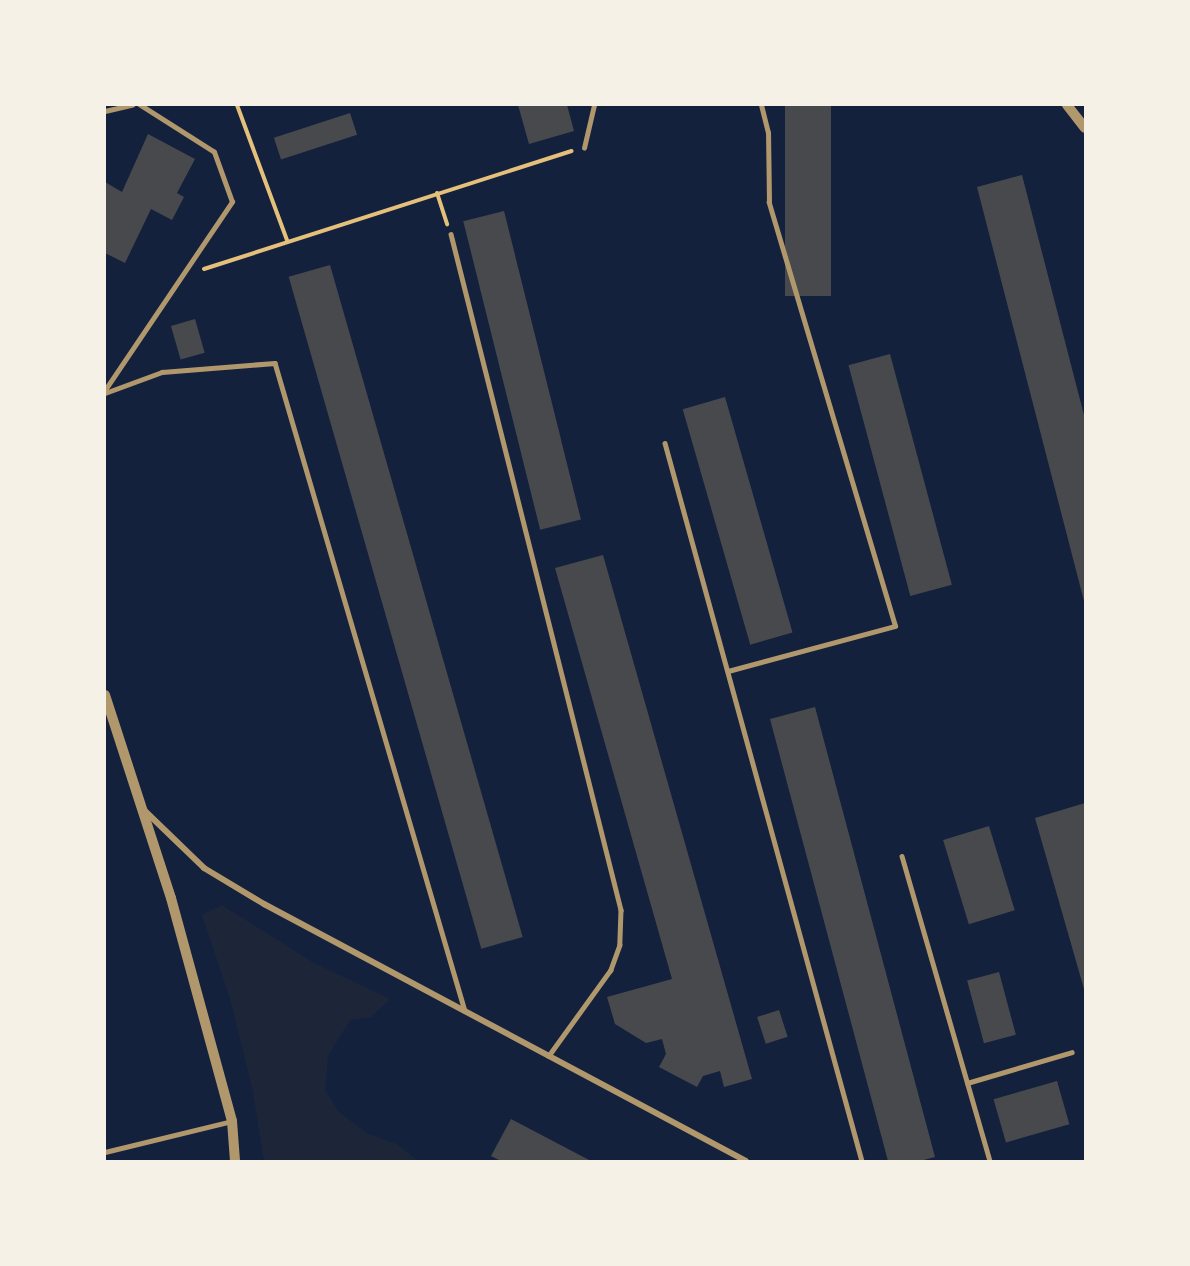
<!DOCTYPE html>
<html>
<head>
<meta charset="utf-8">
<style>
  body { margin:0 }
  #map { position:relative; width:1190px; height:1266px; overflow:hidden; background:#14213d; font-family:Literata,serif }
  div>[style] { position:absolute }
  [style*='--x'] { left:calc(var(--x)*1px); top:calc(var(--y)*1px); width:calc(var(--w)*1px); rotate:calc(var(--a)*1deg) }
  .green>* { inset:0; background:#1d2539 }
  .building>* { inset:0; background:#48494c; transform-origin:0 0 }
  .path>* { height:4px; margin:-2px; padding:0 2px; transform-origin:2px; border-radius:2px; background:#e5c07b }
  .service>* { height:4.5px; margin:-2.25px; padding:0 2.25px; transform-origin:2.25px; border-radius:2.25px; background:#b1986c }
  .minor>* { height:6px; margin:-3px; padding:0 3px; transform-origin:3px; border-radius:3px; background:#b1986c }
  .tertiary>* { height:10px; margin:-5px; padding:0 5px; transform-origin:5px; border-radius:5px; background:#b1986c }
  span { translate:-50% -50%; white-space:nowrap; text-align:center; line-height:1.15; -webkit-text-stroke:4.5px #f6f1e7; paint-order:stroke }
  .frame { position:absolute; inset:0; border:106px solid #f6f1e7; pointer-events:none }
</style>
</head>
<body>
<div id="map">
  <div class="green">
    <i style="clip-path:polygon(222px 905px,314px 963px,390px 999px,371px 1017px,350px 1020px,328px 1056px,325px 1090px,339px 1112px,368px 1134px,397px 1144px,418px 1161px,264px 1161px,253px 1092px,231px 1002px,202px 915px)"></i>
  </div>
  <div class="building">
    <i style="clip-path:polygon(518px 105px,567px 105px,574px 131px,529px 144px)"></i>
    <i style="left:785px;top:105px;width:46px;height:191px"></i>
    <i style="left:350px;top:113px;width:23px;height:80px;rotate:72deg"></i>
    <i style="clip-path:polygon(148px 134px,195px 159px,177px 193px,184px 197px,172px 220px,151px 209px,125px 263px,105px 253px,105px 182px,122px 192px)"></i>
    <i style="clip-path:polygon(1022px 175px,1085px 419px,1085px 605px,977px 187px)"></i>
    <i style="left:504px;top:211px;width:318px;height:42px;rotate:76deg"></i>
    <i style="left:330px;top:265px;width:699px;height:43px;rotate:74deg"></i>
    <i style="left:195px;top:319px;width:35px;height:25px;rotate:74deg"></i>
    <i style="left:890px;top:354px;width:239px;height:43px;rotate:75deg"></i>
    <i style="left:725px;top:397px;width:245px;height:44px;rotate:74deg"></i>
    <i style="clip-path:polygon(603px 555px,752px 1079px,724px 1087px,720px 1071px,703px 1076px,697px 1087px,659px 1067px,666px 1054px,662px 1039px,646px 1043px,615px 1024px,607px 997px,672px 979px,555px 568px)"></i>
    <i style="clip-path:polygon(815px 707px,935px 1157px,920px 1161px,888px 1161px,770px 719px)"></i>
    <i style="clip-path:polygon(1085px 803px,1085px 989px,1084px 989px,1035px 818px)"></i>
    <i style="left:989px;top:826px;width:88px;height:48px;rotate:73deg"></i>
    <i style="left:999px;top:972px;width:65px;height:33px;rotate:75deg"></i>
    <i style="left:779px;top:1010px;width:28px;height:23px;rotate:72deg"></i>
    <i style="left:1057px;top:1081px;width:45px;height:66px;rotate:74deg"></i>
    <i style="clip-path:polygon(511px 1119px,591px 1161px,501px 1161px,491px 1156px)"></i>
  </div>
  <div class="path">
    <i style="--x:237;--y:105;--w:144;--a:69.7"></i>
    <i style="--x:437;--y:193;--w:33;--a:72"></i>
    <i style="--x:204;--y:269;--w:386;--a:-17.8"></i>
  </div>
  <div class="service">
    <i style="--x:105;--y:111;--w:28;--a:-13"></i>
    <i style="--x:584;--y:148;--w:44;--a:-76.9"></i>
    <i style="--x:451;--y:234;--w:697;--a:75.88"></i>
    <i style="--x:621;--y:910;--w:35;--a:92"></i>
    <i style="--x:620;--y:945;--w:27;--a:110"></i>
    <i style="--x:611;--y:970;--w:106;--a:125.8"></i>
    <i style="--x:105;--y:390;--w:227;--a:-56"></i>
    <i style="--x:232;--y:202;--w:53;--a:-109.8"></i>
    <i style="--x:214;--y:152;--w:88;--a:-147.6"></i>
    <i style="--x:105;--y:393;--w:61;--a:-20.2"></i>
    <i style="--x:162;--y:372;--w:113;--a:-4.6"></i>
    <i style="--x:275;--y:363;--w:675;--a:73.66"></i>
    <i style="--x:665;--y:443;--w:745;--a:74.66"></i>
    <i style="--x:728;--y:671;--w:173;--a:-15.1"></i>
    <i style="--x:895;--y:626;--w:442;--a:-106.6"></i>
    <i style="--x:769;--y:202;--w:69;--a:-90.8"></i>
    <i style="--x:768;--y:133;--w:29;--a:-104"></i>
    <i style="--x:902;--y:856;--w:317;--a:73.9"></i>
    <i style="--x:967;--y:1083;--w:109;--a:-16.4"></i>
    <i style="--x:105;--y:1152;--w:131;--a:-13.7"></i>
  </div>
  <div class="minor">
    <i style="--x:145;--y:811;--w:82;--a:44"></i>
    <i style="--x:204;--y:868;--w:70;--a:31"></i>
    <i style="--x:264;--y:904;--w:546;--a:28.07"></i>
  </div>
  <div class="tertiary">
    <i style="--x:1067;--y:105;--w:29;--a:52"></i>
    <i style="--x:105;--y:695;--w:213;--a:72"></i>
    <i style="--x:171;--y:898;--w:231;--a:74.7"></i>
    <i style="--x:232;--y:1121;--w:40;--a:85.7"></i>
  </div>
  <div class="frame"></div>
</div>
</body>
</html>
